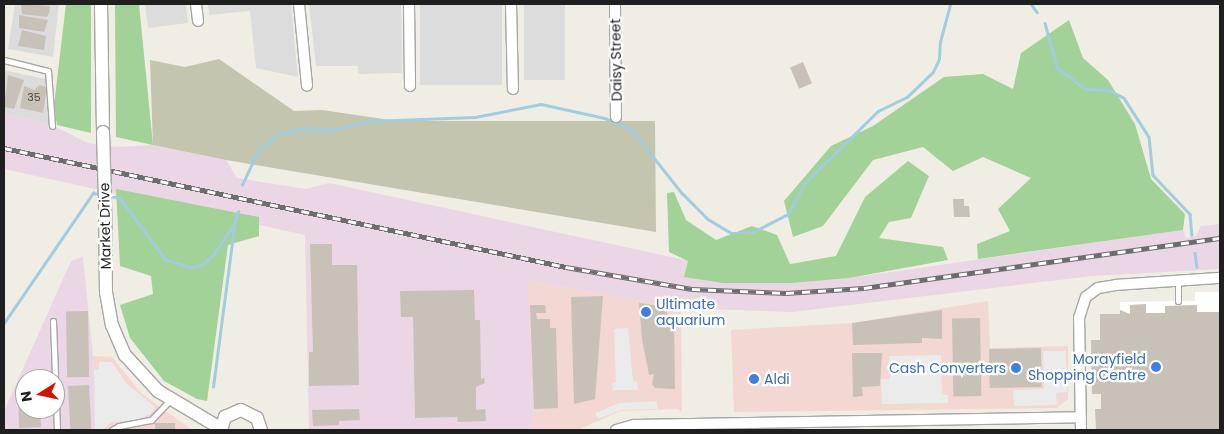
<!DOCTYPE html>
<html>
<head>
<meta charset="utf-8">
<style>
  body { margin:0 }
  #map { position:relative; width:1224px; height:434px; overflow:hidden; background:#f0eee4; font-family:Poppins,sans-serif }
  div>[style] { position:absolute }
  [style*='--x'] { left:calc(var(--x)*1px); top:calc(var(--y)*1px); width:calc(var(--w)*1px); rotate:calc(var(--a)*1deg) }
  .residential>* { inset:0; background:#dddcdc; transform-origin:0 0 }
  .commercial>* { inset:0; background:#f2d7d3 }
  .industrial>* { inset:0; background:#ead6e4 }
  .construction>* { inset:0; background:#c3c5af }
  .forest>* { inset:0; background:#a2d297 }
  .parking>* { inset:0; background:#ebebeb }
  .pier>* { inset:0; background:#fff }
  .stream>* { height:2.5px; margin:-1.25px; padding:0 1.25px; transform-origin:1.25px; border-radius:1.25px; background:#a2cce0 }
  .building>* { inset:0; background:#c8c1b7; transform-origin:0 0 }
  .roads { filter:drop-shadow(1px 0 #a6a6a6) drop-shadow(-1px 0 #a6a6a6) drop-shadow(0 1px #a6a6a6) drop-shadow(0 -1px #a6a6a6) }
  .service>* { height:5px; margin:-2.5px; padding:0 2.5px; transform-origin:2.5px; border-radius:2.5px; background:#fff }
  .minor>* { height:10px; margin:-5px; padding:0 5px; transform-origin:5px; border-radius:5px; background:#fff }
  .tertiary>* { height:12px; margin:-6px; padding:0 6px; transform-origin:6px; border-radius:6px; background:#fff }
  .rail>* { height:4.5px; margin-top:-2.25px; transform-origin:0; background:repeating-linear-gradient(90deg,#fff 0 8px,#6d6d6d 0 16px); box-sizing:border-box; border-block:1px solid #6d6d6d }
  .bridges { filter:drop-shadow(1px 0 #a6a6a6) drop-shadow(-1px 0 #a6a6a6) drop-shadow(0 1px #a6a6a6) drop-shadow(0 -1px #a6a6a6) }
  .tertiary-bridge>* { height:12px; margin:-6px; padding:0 6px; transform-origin:6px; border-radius:6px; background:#fff }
  .dots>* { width:14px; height:14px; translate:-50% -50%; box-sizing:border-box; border:2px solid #fff; border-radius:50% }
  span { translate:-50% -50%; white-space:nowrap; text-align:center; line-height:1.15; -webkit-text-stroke:4.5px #fff; paint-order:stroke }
  .number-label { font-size:11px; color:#494845 }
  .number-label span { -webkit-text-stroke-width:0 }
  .street-label { font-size:14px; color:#1f1f1f }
  .shop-label { font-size:14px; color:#366cbe }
  .left { translate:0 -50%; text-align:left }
  .right { translate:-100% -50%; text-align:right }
  .frame { position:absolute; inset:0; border:5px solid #1f1f1f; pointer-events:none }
  .north { position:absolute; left:15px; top:369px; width:50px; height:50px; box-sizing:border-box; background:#fff; border:1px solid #a5a5a5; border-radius:50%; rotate:260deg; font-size:14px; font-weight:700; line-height:20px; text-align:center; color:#1f1f1f }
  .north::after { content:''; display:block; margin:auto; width:18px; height:22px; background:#ce1500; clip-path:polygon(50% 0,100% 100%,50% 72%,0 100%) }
</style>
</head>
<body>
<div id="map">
  <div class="residential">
    <i style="clip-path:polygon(15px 4px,59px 4px,53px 57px,8px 49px)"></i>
    <i style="clip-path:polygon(145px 4px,186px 4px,188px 23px,148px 28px)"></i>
    <i style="clip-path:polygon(208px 4px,291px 4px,298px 77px,256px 68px,250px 11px,209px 15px)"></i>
    <i style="clip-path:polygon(309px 4px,401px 4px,402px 73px,358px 74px,358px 66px,316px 66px)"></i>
    <i style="left:420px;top:4px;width:82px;height:81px"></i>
    <i style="left:524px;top:4px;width:41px;height:76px"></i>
    <i style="clip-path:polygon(4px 70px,49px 80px,50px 124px,4px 114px)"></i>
  </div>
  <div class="commercial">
    <i style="clip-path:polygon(527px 281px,681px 308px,682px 412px,677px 409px,621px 411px,577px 430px,533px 430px)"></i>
    <i style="clip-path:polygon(988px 301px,990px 348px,1068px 346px,1068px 399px,1056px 408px,734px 412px,731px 330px,852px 323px)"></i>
    <i style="clip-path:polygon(93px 356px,112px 357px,142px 394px,192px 430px,95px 430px)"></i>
  </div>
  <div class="industrial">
    <i style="clip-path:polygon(4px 114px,50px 124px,88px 143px,117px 147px,153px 145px,226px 160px,237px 178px,306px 189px,329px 183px,792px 283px,849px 278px,1183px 230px,1186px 238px,1196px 236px,1201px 226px,1220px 224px,1220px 269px,1092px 276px,792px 312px,681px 308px,528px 281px,533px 430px,309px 430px,305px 235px,4px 169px)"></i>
    <i style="clip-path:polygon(evenodd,83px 257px,93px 356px,95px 430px,4px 430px,4px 411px,71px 261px,83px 257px,25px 379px,55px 379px,55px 409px,25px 409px,25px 379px)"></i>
  </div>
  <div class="construction">
    <i style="clip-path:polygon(219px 59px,294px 111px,322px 110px,397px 121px,655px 121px,656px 232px,226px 160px,153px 145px,150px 60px,185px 67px)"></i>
  </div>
  <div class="forest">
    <i style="clip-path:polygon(66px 4px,91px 4px,91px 133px,57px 125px,54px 105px)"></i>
    <i style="clip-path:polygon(115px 4px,139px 4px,153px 145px,116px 137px)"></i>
    <i style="clip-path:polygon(1069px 20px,1083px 58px,1108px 80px,1135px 124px,1151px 179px,1185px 214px,1183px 230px,978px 259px,977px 244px,1010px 231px,998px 209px,1031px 178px,983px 157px,953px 171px,923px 147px,873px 160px,823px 226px,793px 237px,784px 201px,831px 146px,873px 126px,944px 77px,983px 74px,1013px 89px,1021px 53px)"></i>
    <i style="clip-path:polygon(908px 161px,929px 176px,911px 218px,889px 222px,879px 238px,943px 247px,948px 260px,849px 278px,792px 283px,723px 283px,684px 277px,688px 261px,669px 252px,667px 193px,674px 192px,686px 220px,716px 240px,752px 226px,777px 235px,790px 264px,836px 256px,865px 197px)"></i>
    <i style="clip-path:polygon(116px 189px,259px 217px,259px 236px,228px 245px,207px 401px,197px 399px,164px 381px,130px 338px,120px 305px,153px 294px,151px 276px,120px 266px)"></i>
  </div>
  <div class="parking">
    <i style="clip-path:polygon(628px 328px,633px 381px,637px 382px,638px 390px,613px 390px,612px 383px,616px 382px,614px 329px)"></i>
    <i style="clip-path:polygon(1043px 351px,1066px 351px,1067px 392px,1056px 393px,1057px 405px,1014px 406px,1013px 390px,1044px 389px)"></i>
    <i style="clip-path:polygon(941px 355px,942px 395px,948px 395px,948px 403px,882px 404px,881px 379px,890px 379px,889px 356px)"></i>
    <i style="clip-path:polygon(99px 362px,112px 362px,127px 384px,155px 407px,150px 414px,136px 420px,111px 422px,102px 430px,95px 430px,94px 370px,99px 370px)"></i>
    <i style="clip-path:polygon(657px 401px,658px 409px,621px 410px,598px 419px,595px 413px,620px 403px)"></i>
  </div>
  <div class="pier">
    <i style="clip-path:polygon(1195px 292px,1220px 292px,1220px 312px,1197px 312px,1197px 305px,1166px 306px,1165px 313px,1146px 313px,1146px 304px,1130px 305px,1130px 314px,1120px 310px,1120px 302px,1195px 301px)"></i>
  </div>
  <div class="stream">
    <i style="--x:1031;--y:4;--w:10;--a:53"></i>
    <i style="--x:1045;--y:23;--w:46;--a:74.7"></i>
    <i style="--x:1057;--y:67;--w:36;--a:38"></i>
    <i style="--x:1085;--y:89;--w:24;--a:2"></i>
    <i style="--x:1109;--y:90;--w:17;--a:28"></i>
    <i style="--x:1124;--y:98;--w:46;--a:57.3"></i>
    <i style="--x:1149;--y:137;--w:38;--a:84"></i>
    <i style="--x:1153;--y:175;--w:54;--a:46.5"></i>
    <i style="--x:1190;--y:214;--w:21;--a:85"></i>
    <i style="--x:242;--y:185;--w:38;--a:-65"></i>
    <i style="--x:258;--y:151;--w:28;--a:-41"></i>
    <i style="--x:279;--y:133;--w:27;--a:-10"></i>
    <i style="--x:306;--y:128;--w:25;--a:5"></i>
    <i style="--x:331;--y:130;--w:39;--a:-13"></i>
    <i style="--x:369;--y:121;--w:106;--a:-2.2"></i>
    <i style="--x:475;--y:117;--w:67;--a:-11.1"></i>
    <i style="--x:541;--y:104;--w:66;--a:12.3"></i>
    <i style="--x:605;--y:118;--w:30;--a:24"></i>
    <i style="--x:632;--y:130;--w:80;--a:51.6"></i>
    <i style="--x:682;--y:193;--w:37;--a:45"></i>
    <i style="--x:708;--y:219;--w:27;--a:31"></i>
    <i style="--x:731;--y:233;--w:20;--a:0"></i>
    <i style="--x:751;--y:233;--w:42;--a:-27.2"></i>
    <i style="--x:788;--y:214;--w:34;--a:-62"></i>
    <i style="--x:804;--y:184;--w:104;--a:-44.6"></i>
    <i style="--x:878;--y:111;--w:32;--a:-26"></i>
    <i style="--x:907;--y:97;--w:36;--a:-44"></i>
    <i style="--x:933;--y:72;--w:14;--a:-65"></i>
    <i style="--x:939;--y:59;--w:17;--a:-87"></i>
    <i style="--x:940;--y:42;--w:39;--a:-75"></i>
    <i style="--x:110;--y:196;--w:10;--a:11"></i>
    <i style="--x:120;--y:198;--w:77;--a:53.4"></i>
    <i style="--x:166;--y:260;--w:26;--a:16"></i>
    <i style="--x:191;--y:267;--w:12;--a:-14"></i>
    <i style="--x:203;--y:264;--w:13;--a:-42"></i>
    <i style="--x:213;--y:255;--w:37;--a:-56"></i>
    <i style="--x:234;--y:224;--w:13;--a:-72"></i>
    <i style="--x:1195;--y:253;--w:14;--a:82"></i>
    <i style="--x:4;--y:323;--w:158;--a:-55.6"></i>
    <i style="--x:93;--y:193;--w:7;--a:8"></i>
    <i style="--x:213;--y:387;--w:161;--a:-82.5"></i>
  </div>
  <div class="building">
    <i style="clip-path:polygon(21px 4px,50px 6px,49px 13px,47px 17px,22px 14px)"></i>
    <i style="clip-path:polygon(19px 15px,48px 20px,44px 32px,19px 28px)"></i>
    <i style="clip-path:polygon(22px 30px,46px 36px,44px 50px,18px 46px)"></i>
    <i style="left:803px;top:62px;width:23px;height:14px;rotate:67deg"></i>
    <i style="clip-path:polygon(8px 75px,24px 80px,14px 109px,4px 107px)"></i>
    <i style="clip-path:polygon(39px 85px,47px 87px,43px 113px,20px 108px,24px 86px,34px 90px)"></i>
    <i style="clip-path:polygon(953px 199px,964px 199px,964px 206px,969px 206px,970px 217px,954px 217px)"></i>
    <i style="clip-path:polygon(310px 244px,332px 244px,332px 265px,357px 265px,359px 385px,309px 386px,309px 352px,313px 352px)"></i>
    <i style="clip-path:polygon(474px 290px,475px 320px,480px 320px,481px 379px,484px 378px,485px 383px,476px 387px,476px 410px,485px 409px,486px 421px,458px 422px,457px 417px,415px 418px,413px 317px,401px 317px,400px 291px)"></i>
    <i style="clip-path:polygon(603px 296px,595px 399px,574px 404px,571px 297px)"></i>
    <i style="clip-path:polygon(639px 303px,667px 307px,667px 319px,674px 319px,675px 389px,655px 388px,652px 384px,654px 374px,649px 375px,642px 339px)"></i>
    <i style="clip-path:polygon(1146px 304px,1146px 313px,1165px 313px,1165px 306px,1197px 305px,1197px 312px,1220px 312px,1220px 430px,1096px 430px,1095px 409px,1101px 409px,1101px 394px,1092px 394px,1091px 340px,1100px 340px,1100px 314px,1120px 314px,1120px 310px,1130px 314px,1130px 305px)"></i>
    <i style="clip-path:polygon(530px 305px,545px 305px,546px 313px,536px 313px,537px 319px,550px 319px,550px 328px,556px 328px,558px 408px,534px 409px)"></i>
    <i style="clip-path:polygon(942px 310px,942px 339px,922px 338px,922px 343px,853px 345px,852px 323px)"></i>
    <i style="left:88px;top:311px;width:66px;height:22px;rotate:89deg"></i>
    <i style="left:980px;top:318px;width:78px;height:28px;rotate:89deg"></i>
    <i style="left:1041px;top:348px;width:39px;height:52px;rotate:89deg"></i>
    <i style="clip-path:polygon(852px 353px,882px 353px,880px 386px,862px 387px,863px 396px,853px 397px)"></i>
    <i style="clip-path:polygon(18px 382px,25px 382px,25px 409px,40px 409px,41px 427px,19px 428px)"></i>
    <i style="left:89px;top:385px;width:45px;height:21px;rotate:87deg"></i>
    <i style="clip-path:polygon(359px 409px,360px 420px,339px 421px,339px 425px,313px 426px,312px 410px)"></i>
    <i style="left:155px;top:423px;width:20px;height:7px"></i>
  </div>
  <div class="roads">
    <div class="service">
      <i style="--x:4;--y:60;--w:45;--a:14"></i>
      <i style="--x:48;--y:71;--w:55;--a:85.8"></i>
      <i style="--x:1178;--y:280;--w:21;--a:90"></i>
      <i style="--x:53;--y:321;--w:109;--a:87.9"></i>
      <i style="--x:112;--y:430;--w:8;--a:-30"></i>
      <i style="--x:119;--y:426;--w:33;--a:-11"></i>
      <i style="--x:151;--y:420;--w:28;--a:-46"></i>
    </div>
    <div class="minor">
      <i style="--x:196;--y:4;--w:17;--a:83"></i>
      <i style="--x:299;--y:4;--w:82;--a:84.4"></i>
      <i style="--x:409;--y:4;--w:82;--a:89.3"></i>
      <i style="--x:511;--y:4;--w:85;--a:88.7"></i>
      <i style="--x:615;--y:4;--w:113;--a:89.5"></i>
      <i style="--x:616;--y:430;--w:19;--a:-16"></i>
      <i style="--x:634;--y:425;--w:447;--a:-1"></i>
      <i style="--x:1081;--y:430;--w:112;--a:-91"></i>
      <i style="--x:1079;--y:318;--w:22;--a:-72"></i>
      <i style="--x:1086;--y:297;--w:15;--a:-37"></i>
      <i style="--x:1098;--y:288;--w:18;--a:-9"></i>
      <i style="--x:1116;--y:285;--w:104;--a:-3.9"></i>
    </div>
    <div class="tertiary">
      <i style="--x:101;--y:4;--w:128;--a:89.1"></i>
      <i style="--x:105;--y:199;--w:93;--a:89.4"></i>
      <i style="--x:106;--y:292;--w:34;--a:80"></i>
      <i style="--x:112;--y:325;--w:33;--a:67"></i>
      <i style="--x:125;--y:355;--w:49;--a:47.5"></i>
      <i style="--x:158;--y:391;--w:72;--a:30.8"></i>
      <i style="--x:221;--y:430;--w:14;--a:-73"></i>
      <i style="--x:225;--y:417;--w:17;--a:-24"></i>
      <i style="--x:241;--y:410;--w:18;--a:27"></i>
      <i style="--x:257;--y:418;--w:13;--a:72"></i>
    </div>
  </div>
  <div class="rail">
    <i style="--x:4;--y:148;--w:574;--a:11.96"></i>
    <i style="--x:566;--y:267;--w:128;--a:9.9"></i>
    <i style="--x:692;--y:289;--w:94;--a:2.4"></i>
    <i style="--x:786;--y:293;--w:78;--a:-3.7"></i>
    <i style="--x:864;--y:288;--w:359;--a:-8"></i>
  </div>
  <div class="bridges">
    <div class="tertiary-bridge">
      <i style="--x:103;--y:132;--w:67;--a:88.3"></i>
    </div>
  </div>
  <div class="dots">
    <i style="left:646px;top:312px;background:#3f7fe0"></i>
    <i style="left:1156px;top:367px;background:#3f7fe0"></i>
    <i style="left:1016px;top:368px;background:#3f7fe0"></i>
    <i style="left:754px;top:379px;background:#3f7fe0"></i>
  </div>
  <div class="number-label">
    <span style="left:34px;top:97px">35</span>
  </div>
  <div class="street-label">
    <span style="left:616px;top:60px;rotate:-91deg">Daisy Street</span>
    <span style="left:105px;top:226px;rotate:-91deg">Market Drive</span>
  </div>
  <div class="shop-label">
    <span class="left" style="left:656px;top:312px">Ultimate<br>aquarium</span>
    <span class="right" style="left:1146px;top:367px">Morayfield<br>Shopping Centre</span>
    <span class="right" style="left:1006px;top:368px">Cash Converters</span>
    <span class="left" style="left:764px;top:379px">Aldi</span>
  </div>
  <div class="frame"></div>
  <div class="north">N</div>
</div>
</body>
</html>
